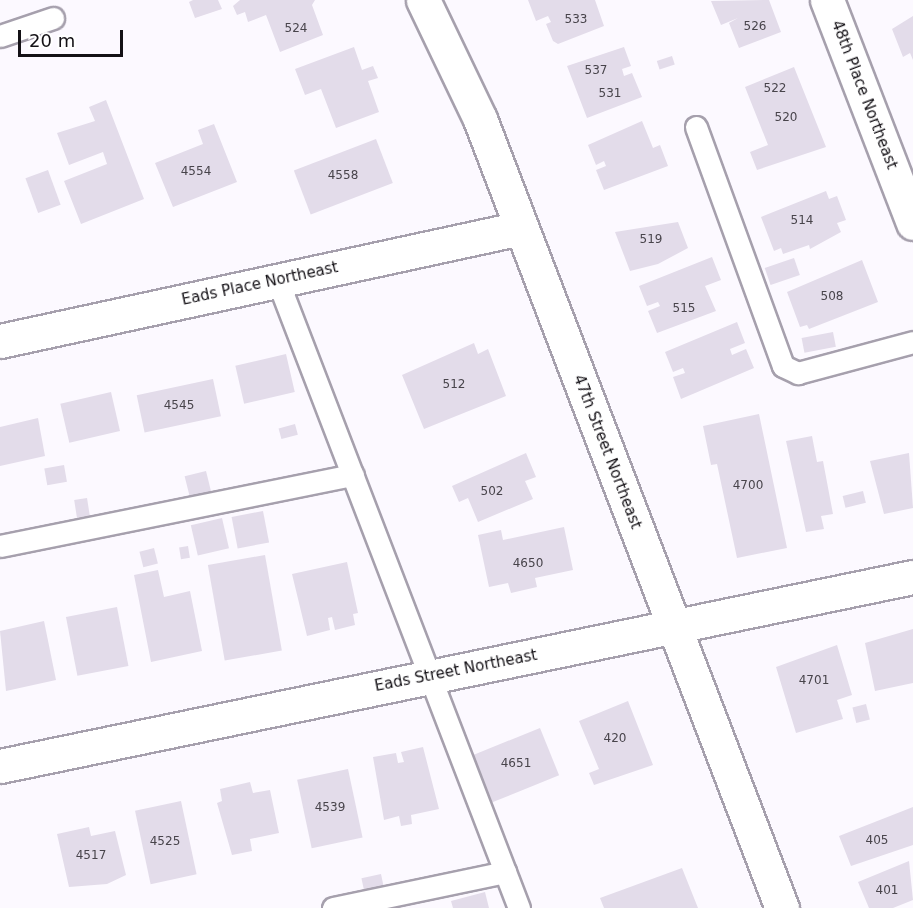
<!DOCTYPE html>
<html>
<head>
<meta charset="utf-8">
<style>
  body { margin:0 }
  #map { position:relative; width:913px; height:908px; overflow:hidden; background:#fcf9ff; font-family:"DejaVu Sans",sans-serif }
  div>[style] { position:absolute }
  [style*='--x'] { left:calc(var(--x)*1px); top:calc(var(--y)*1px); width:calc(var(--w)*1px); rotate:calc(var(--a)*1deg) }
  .building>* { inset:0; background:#e3dcea; transform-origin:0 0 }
  .roads { filter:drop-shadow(2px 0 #a6a0ad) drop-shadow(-2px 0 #a6a0ad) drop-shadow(0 2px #a6a0ad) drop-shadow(0 -2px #a6a0ad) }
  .service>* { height:21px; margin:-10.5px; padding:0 10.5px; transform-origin:10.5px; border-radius:10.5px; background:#fff }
  .minor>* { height:33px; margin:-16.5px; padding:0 16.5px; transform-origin:16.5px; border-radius:16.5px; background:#fff }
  span { translate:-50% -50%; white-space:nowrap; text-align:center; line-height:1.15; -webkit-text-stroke:4.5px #fff; paint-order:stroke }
  .number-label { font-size:12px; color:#48444b }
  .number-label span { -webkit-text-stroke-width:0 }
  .street-label { font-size:15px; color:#141116 }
  .scale { position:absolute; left:18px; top:30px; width:105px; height:27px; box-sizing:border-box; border:3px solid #141116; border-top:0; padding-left:8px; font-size:18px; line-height:21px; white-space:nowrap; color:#141116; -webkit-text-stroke:4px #fff; paint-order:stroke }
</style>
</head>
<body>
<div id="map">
  <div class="building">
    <i style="clip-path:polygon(193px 0,218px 0,222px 9px,195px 18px,189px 2px)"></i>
    <i style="clip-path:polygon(240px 0,315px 0,312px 5px,323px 35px,280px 52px,266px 15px,248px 22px,245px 12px,237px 15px,233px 6px)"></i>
    <i style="clip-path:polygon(528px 0,595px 0,604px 26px,558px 44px,553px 41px,546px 24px,551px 22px,548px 16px,536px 21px)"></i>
    <i style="clip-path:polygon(769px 0,781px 32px,739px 48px,729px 23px,738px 18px,721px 25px,711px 1px)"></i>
    <i style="clip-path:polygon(913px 16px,913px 60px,910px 53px,903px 57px,892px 29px)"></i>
    <i style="clip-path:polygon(354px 47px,362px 70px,373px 66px,378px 78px,368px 81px,379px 112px,336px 128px,321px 89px,305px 95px,295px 69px)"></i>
    <i style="clip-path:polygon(624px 47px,631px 66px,622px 69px,624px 76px,632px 73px,642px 97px,587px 118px,567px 66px)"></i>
    <i style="left:672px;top:56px;width:9px;height:16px;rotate:72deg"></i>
    <i style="clip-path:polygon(794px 67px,826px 147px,757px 170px,750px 152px,768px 145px,745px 87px)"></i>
    <i style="clip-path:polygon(106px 100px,144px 199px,81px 224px,64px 181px,107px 164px,103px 152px,69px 165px,57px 133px,95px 121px,89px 107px)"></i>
    <i style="clip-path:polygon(642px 121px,653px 148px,660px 145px,668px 166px,604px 190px,596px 170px,606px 166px,604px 161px,596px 165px,588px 145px)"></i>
    <i style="clip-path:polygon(214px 124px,237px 182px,173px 207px,155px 163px,203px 144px,198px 130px)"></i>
    <i style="left:376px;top:139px;width:47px;height:88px;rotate:69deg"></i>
    <i style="left:48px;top:170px;width:37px;height:24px;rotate:70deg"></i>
    <i style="clip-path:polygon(826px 191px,829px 199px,837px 196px,846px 220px,837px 223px,841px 232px,810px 249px,809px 245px,783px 254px,781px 248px,774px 251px,761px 217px)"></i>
    <i style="clip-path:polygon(678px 222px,688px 248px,658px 264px,630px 271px,615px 232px)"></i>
    <i style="clip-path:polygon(712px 257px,721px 280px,705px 286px,716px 311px,657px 333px,648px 311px,660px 306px,658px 302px,647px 306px,639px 286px)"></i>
    <i style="left:794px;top:258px;width:18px;height:31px;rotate:71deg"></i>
    <i style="clip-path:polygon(862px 260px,878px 302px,809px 329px,807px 325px,800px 327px,787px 292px)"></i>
    <i style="clip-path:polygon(737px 322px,745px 343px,730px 349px,732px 355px,746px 349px,754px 368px,681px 399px,673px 377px,685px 373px,683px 368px,673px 372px,665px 352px)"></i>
    <i style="left:833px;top:332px;width:15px;height:32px;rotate:79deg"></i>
    <i style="clip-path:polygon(474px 343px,478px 354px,488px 349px,506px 396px,424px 429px,402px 375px)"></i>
    <i style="left:286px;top:354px;width:39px;height:52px;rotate:77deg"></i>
    <i style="left:213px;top:379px;width:38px;height:78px;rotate:78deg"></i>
    <i style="left:111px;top:392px;width:40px;height:52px;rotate:77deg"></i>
    <i style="clip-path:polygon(759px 414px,787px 548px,737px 558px,717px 464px,711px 465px,703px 426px)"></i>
    <i style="clip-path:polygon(38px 418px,45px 456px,0 466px,0 427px)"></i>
    <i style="left:295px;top:424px;width:11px;height:17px;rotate:75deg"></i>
    <i style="clip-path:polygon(812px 436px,817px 462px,823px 461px,833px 514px,821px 516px,824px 529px,806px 532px,786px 441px)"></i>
    <i style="clip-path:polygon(526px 453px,536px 477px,525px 481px,533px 499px,478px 522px,468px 498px,459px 502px,452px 486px)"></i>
    <i style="clip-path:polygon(909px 453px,913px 508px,884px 514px,870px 461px)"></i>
    <i style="left:64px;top:465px;width:17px;height:20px;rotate:80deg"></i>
    <i style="left:206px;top:471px;width:21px;height:22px;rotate:76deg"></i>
    <i style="left:863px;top:491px;width:12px;height:21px;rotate:76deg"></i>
    <i style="left:87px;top:498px;width:18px;height:13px;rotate:81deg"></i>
    <i style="left:263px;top:511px;width:32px;height:32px;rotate:79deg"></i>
    <i style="left:222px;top:518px;width:31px;height:32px;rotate:77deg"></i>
    <i style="clip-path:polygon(564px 527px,573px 570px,535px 578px,537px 587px,511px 593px,508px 583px,489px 587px,478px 535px,501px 530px,503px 540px)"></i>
    <i style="left:188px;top:546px;width:12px;height:9px;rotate:81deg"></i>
    <i style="left:154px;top:548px;width:16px;height:15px;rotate:76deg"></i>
    <i style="left:265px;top:555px;width:97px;height:58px;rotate:80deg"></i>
    <i style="clip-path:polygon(347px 562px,358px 613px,353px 614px,355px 625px,335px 630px,332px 617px,328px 618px,330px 630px,307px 636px,292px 574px)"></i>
    <i style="clip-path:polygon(158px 570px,164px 597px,190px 591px,202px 651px,151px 662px,134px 575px)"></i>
    <i style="left:117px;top:607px;width:60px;height:52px;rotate:79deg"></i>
    <i style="clip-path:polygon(44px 621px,56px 680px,6px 691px,0 631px)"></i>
    <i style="clip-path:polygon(913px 629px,913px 683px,875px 691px,865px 643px)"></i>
    <i style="clip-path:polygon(837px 645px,852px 695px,837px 700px,843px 719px,796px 733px,776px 667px)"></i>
    <i style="clip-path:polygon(628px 701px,653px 765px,594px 785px,589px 773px,599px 769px,579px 721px)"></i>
    <i style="left:866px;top:704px;width:16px;height:14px;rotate:76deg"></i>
    <i style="left:540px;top:728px;width:51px;height:72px;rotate:68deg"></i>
    <i style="clip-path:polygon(423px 747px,439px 809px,411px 815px,412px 824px,401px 826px,399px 816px,384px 820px,373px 757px,396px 753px,398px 763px,404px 762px,401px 752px)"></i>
    <i style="left:348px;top:769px;width:70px;height:52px;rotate:78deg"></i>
    <i style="clip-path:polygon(250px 782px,253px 793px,270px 790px,279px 833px,250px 839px,252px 851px,232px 855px,217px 803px,222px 801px,220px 789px)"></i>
    <i style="left:181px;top:801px;width:75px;height:47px;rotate:78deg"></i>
    <i style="clip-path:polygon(913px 807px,913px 845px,851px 866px,839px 836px)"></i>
    <i style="clip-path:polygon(89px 827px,91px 836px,115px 831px,126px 875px,107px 884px,69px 887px,57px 834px)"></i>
    <i style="clip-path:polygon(909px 861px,913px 900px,893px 908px,869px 908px,858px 882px)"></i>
    <i style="clip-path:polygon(682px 868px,698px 908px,604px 908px,600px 898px)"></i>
    <i style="left:381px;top:874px;width:14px;height:20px;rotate:78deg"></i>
    <i style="clip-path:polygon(485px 892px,489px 908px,453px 908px,451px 901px)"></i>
  </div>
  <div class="roads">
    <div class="service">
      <i style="--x:0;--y:36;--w:56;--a:-18.8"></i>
      <i style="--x:696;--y:127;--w:254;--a:70"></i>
      <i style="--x:783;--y:366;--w:17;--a:25"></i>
      <i style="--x:798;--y:373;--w:119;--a:-15.1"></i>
      <i style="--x:277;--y:279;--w:674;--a:68.96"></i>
      <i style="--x:0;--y:546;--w:360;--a:-11.4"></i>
      <i style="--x:333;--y:908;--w:176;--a:-11.8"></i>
    </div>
    <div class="minor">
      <i style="--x:423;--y:0;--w:132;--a:64.4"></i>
      <i style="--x:480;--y:119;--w:845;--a:69.06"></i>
      <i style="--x:827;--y:0;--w:239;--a:68.9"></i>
      <i style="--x:0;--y:341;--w:533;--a:-12.24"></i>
      <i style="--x:0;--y:766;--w:932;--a:-11.7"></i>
    </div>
  </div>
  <div class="number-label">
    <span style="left:576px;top:20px">533</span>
    <span style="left:755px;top:27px">526</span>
    <span style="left:296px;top:29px">524</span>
    <span style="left:596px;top:71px">537</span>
    <span style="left:775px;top:89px">522</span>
    <span style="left:610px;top:94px">531</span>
    <span style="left:786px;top:118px">520</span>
    <span style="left:196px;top:172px">4554</span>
    <span style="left:343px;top:176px">4558</span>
    <span style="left:802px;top:221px">514</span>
    <span style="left:651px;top:240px">519</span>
    <span style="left:832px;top:297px">508</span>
    <span style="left:684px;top:309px">515</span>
    <span style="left:454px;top:385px">512</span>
    <span style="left:179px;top:406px">4545</span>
    <span style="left:748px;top:486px">4700</span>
    <span style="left:492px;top:492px">502</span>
    <span style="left:528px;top:564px">4650</span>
    <span style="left:814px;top:681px">4701</span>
    <span style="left:615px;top:739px">420</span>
    <span style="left:516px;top:764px">4651</span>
    <span style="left:330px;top:808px">4539</span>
    <span style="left:877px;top:841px">405</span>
    <span style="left:165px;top:842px">4525</span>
    <span style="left:91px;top:856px">4517</span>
    <span style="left:887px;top:891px">401</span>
  </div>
  <div class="street-label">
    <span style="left:864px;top:95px;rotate:69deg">48th Place Northeast</span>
    <span style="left:260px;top:284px;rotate:-12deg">Eads Place Northeast</span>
    <span style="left:607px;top:452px;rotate:69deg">47th Street Northeast</span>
    <span style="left:456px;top:671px;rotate:-11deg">Eads Street Northeast</span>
  </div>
  <div class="scale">20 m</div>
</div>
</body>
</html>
